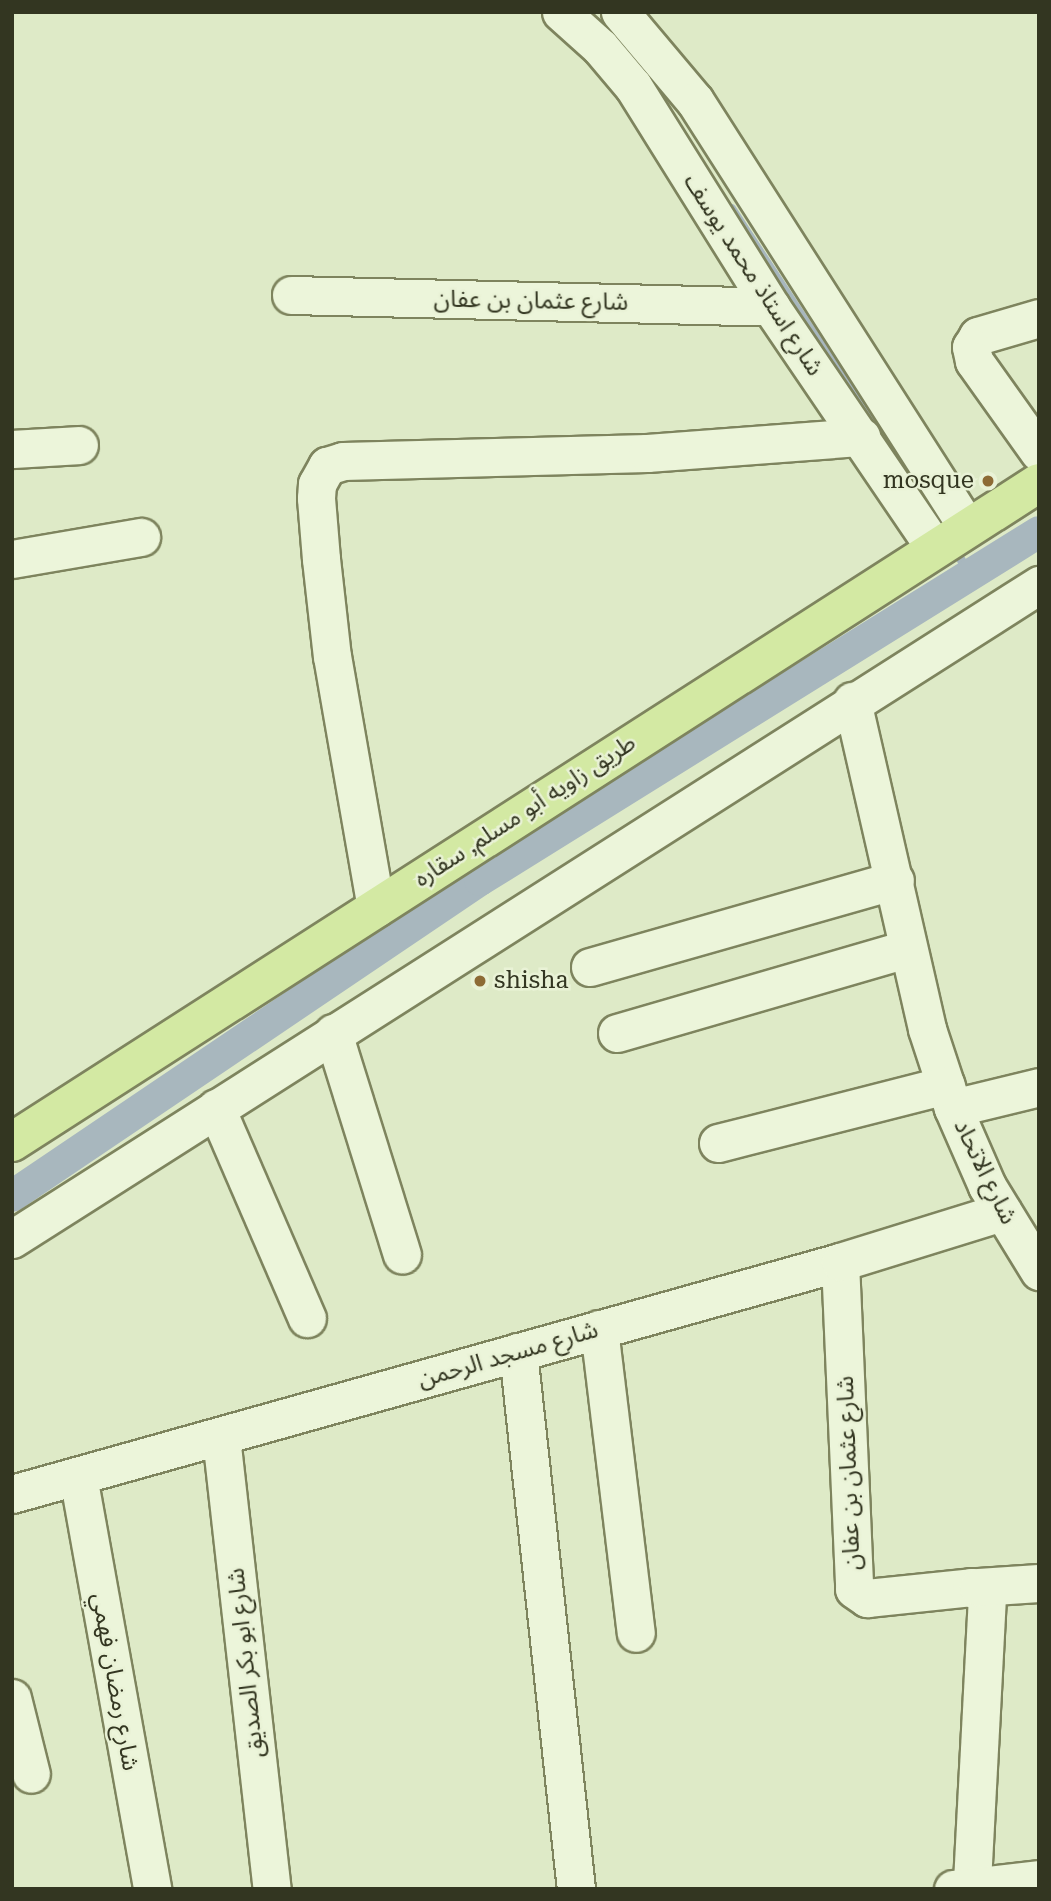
<!DOCTYPE html>
<html>
<head>
<meta charset="utf-8">
<style>
  body { margin:0 }
  #map { position:relative; width:1051px; height:1901px; overflow:hidden; background:#deeac7; font-family:"Roboto Serif","Noto Sans Arabic",serif }
  div>[style] { position:absolute }
  [style*='--x'] { left:calc(var(--x)*1px); top:calc(var(--y)*1px); width:calc(var(--w)*1px); rotate:calc(var(--a)*1deg) }
  .stream>* { height:9px; margin:-4.5px; padding:0 4.5px; transform-origin:4.5px; border-radius:4.5px; background:#a8b7be }
  .canal>* { height:32px; margin:-16px; padding:0 16px; transform-origin:16px; border-radius:16px; background:#a8b7be }
  .roads { filter:drop-shadow(2px 0 #7e845e) drop-shadow(-2px 0 #7e845e) drop-shadow(0 2px #7e845e) drop-shadow(0 -2px #7e845e) }
  .minor>* { height:37px; margin:-18.5px; padding:0 18.5px; transform-origin:18.5px; border-radius:18.5px; background:#ecf5da }
  .major>* { height:38px; margin:-19px; padding:0 19px; transform-origin:19px; border-radius:19px; background:#d3e9a3 }
  .dots>* { width:19px; height:19px; translate:-50% -50%; box-sizing:border-box; border:4px solid #e9f2d6; border-radius:50% }
  span { translate:-50% -50%; white-space:nowrap; text-align:center; line-height:1.15; -webkit-text-stroke:5px #e9f2d6; paint-order:stroke }
  .street-label { font-size:24px; color:#333621 }
  .poi-label { font-size:24px; color:#333621 }
  .right { translate:-100% -50%; text-align:right }
  .left { translate:0 -50%; text-align:left }
  .frame { position:absolute; inset:0; border:14px solid #333621; pointer-events:none }
</style>
</head>
<body>
<div id="map">
  <div class="stream">
    <i style="--x:731;--y:208;--w:252;--a:56.8"></i>
    <i style="--x:958;--y:555;--w:23;--a:59"></i>
  </div>
  <div class="canal">
    <i style="--x:12;--y:1196;--w:565;--a:-34.03"></i>
    <i style="--x:480;--y:880;--w:658;--a:-31.9"></i>
  </div>
  <div class="roads">
    <div class="minor">
      <i style="--x:561;--y:12;--w:52;--a:41.9"></i>
      <i style="--x:600;--y:47;--w:51;--a:49.8"></i>
      <i style="--x:633;--y:86;--w:261;--a:58"></i>
      <i style="--x:771;--y:307;--w:292;--a:55.8"></i>
      <i style="--x:620;--y:12;--w:116;--a:49.9"></i>
      <i style="--x:695;--y:101;--w:505;--a:57.44"></i>
      <i style="--x:291;--y:295;--w:480;--a:1.4"></i>
      <i style="--x:1039;--y:318;--w:64;--a:163.6"></i>
      <i style="--x:978;--y:336;--w:13;--a:122"></i>
      <i style="--x:971;--y:347;--w:14;--a:78"></i>
      <i style="--x:974;--y:361;--w:112;--a:54.5"></i>
      <i style="--x:12;--y:449;--w:67;--a:-3.4"></i>
      <i style="--x:12;--y:559;--w:131;--a:-9.7"></i>
      <i style="--x:852;--y:701;--w:336;--a:77.1"></i>
      <i style="--x:927;--y:1029;--w:83;--a:71.8"></i>
      <i style="--x:953;--y:1108;--w:85;--a:66.4"></i>
      <i style="--x:987;--y:1186;--w:100;--a:58.5"></i>
      <i style="--x:376;--y:908;--w:255;--a:-99.9"></i>
      <i style="--x:332;--y:657;--w:99;--a:-96.4"></i>
      <i style="--x:321;--y:559;--w:61;--a:-94.7"></i>
      <i style="--x:316;--y:498;--w:14;--a:-86"></i>
      <i style="--x:317;--y:484;--w:21;--a:-61"></i>
      <i style="--x:327;--y:466;--w:17;--a:-17"></i>
      <i style="--x:343;--y:461;--w:304;--a:-1.5"></i>
      <i style="--x:647;--y:453;--w:215;--a:-4.3"></i>
      <i style="--x:590;--y:967;--w:317;--a:-15.9"></i>
      <i style="--x:333;--y:1033;--w:232;--a:72.7"></i>
      <i style="--x:617;--y:1033;--w:302;--a:-16.2"></i>
      <i style="--x:216;--y:1108;--w:229;--a:66.6"></i>
      <i style="--x:953;--y:1108;--w:89;--a:-13.7"></i>
      <i style="--x:718;--y:1143;--w:235;--a:-14.3"></i>
      <i style="--x:12;--y:1239;--w:1218;--a:-32.49"></i>
      <i style="--x:840;--y:1262;--w:327;--a:87.5"></i>
      <i style="--x:854;--y:1589;--w:16;--a:35"></i>
      <i style="--x:867;--y:1598;--w:105;--a:-6"></i>
      <i style="--x:971;--y:1587;--w:18;--a:29"></i>
      <i style="--x:987;--y:1596;--w:289;--a:93"></i>
      <i style="--x:599;--y:1329;--w:306;--a:83.1"></i>
      <i style="--x:518;--y:1352;--w:540;--a:83.84"></i>
      <i style="--x:221;--y:1437;--w:455;--a:83.6"></i>
      <i style="--x:78;--y:1476;--w:420;--a:79.8"></i>
      <i style="--x:12;--y:1494;--w:860;--a:-15.65"></i>
      <i style="--x:840;--y:1262;--w:170;--a:-17.2"></i>
      <i style="--x:978;--y:1587;--w:61;--a:-3.8"></i>
      <i style="--x:12;--y:1698;--w:78;--a:76"></i>
      <i style="--x:953;--y:1889;--w:87;--a:-6.6"></i>
    </div>
    <div class="major">
      <i style="--x:12;--y:1142;--w:1220;--a:-32.69"></i>
    </div>
  </div>
  <div class="dots">
    <i style="left:988px;top:481px;background:#8d6b35"></i>
    <i style="left:480px;top:981px;background:#8d6b35"></i>
  </div>
  <div class="street-label">
    <span style="left:753px;top:275px;rotate:57deg">شارع استاذ محمد يوسف</span>
    <span style="left:531px;top:301px;rotate:1deg">شارع عثمان بن عفان</span>
    <span style="left:525px;top:811px;rotate:-33deg">طريق زاويه أبو مسلم, سقاره</span>
    <span style="left:985px;top:1172px;rotate:64deg">شارع الاتحاد</span>
    <span style="left:508px;top:1355px;rotate:-16deg">شارع مسجد الرحمن</span>
    <span style="left:849px;top:1473px;rotate:-92deg">شارع عثمان بن عفان</span>
    <span style="left:246px;top:1663px;rotate:-96deg">شارع ابو بكر الصديق</span>
    <span style="left:115px;top:1682px;rotate:80deg">شارع رمضان فهمي</span>
  </div>
  <div class="poi-label">
    <span class="right" style="left:974px;top:481px">mosque</span>
    <span class="left" style="left:494px;top:981px">shisha</span>
  </div>
  <div class="frame"></div>
</div>
</body>
</html>
